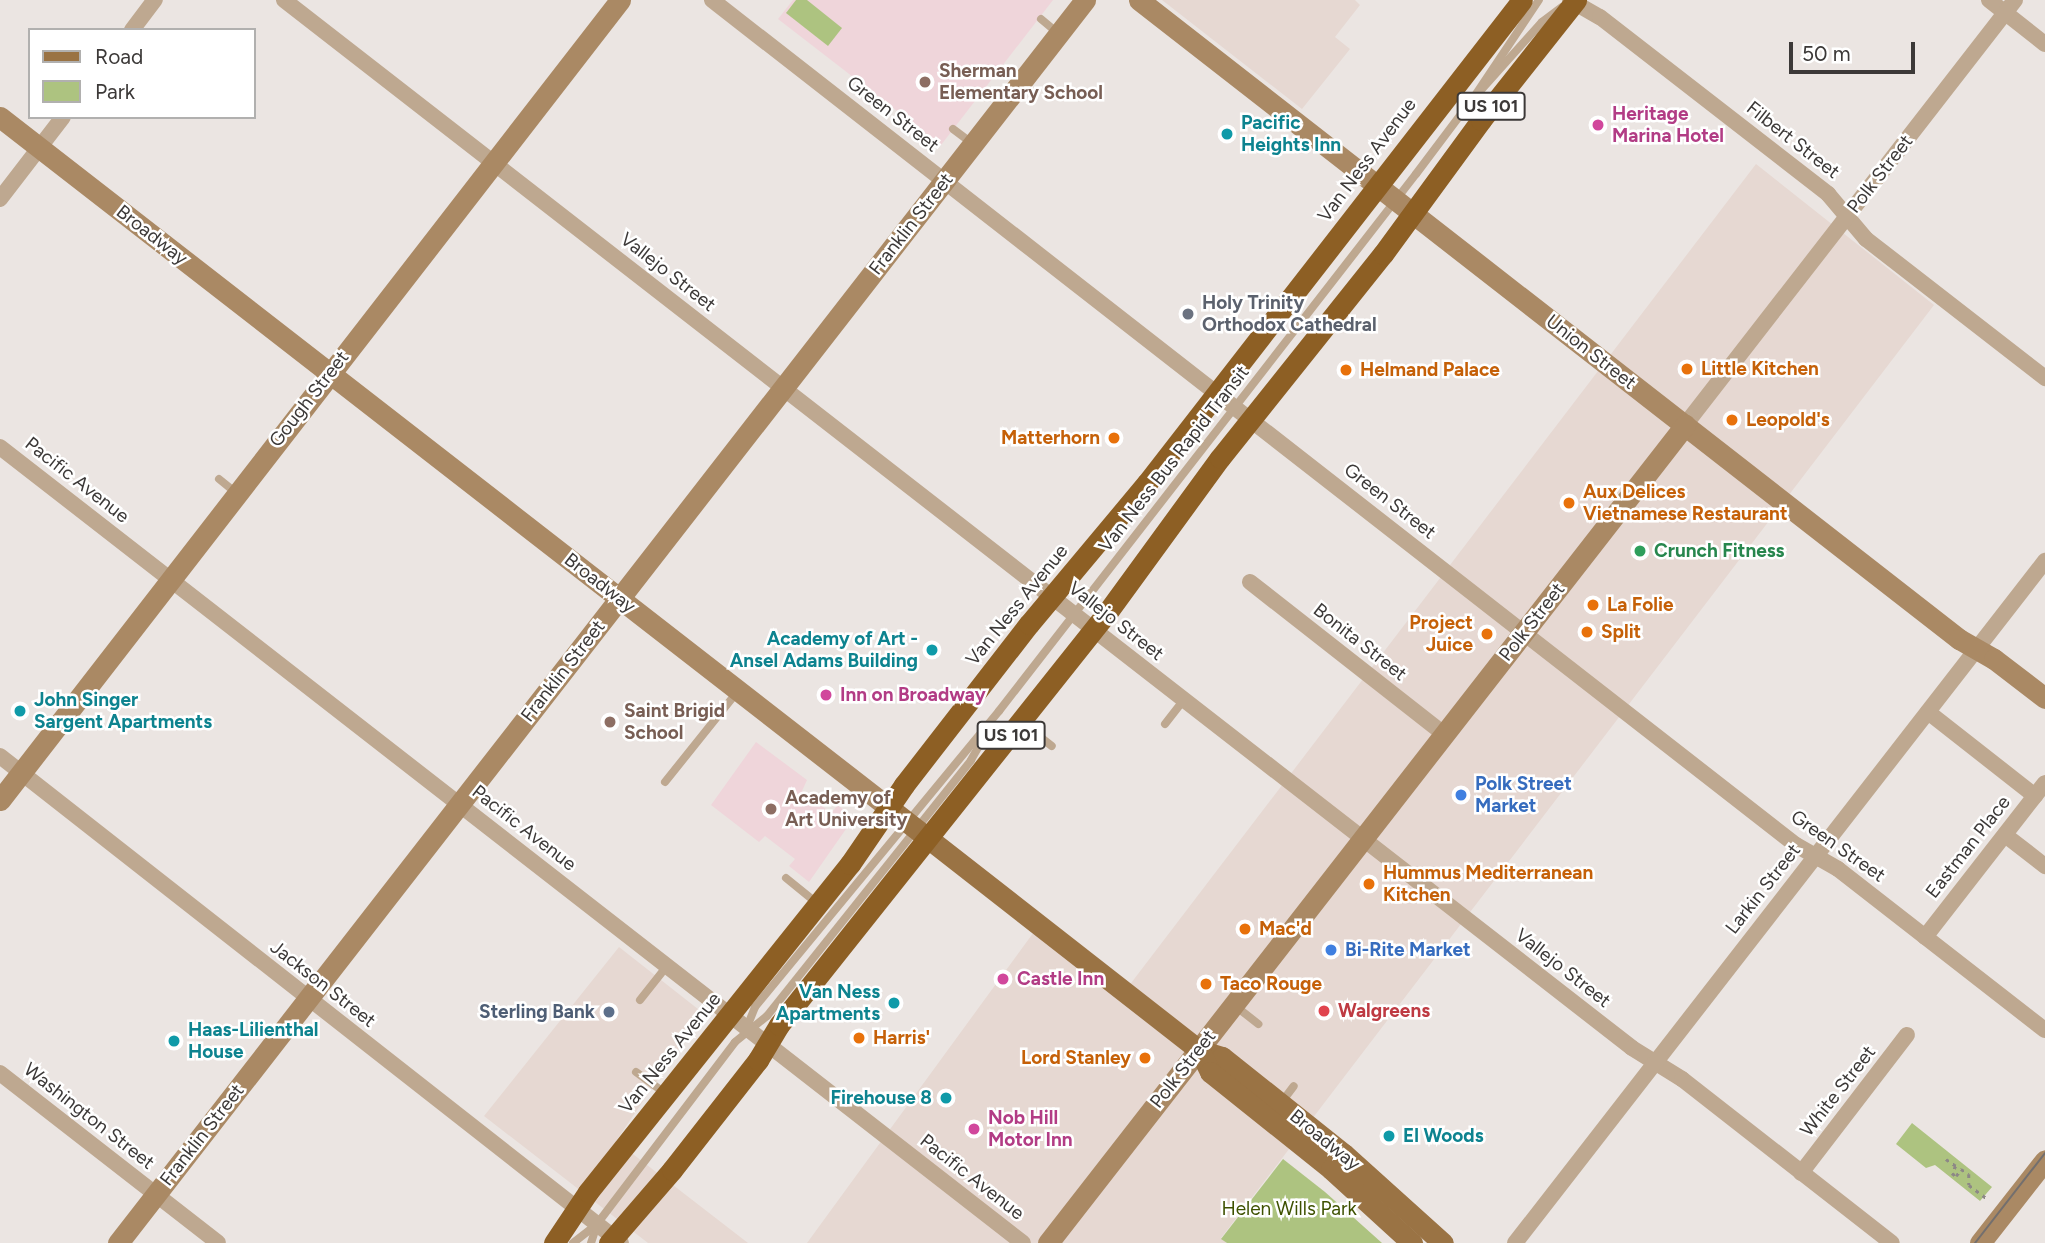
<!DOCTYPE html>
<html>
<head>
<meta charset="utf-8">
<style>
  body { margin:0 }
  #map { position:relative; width:2045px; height:1243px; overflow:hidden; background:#ebe5e2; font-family:Figtree,sans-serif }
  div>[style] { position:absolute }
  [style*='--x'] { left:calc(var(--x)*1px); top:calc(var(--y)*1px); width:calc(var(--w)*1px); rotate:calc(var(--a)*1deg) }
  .built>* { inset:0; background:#e6d8d2 }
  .education>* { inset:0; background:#efd5da }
  .green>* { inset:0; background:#adc380 }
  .path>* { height:2.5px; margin-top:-1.25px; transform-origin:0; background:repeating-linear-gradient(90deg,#8d8886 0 3.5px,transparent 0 8.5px) }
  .lane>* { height:8px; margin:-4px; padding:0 4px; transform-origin:4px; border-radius:4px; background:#bea890 }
  .street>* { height:16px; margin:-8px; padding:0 8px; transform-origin:8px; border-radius:8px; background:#bea890 }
  .secondary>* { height:21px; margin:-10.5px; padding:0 10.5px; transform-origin:10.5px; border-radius:10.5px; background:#aa8964 }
  .primary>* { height:21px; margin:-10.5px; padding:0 10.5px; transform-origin:10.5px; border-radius:10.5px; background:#9a7344 }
  .highway>* { height:21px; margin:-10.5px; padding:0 10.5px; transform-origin:10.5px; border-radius:10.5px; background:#8d5f24 }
  .tram>* { height:2px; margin:-1px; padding:0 1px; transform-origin:1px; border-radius:1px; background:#736f6e }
  .dots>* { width:19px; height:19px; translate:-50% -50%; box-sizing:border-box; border:4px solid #fff; border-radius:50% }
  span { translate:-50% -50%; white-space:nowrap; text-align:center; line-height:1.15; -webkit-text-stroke:5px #fff; paint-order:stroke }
  .shield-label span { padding:2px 5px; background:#fff; border:2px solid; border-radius:5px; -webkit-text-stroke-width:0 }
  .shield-label { font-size:18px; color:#3c3938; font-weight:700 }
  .education-label { font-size:19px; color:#785e54; font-weight:700 }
  .left { translate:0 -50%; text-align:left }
  .street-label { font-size:19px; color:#3c3938 }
  .hotel-label { font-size:19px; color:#b23c85; font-weight:700 }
  .culture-label { font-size:19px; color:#0d838f; font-weight:700 }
  .right { translate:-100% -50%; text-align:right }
  .worship-label { font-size:19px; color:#5b616d; font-weight:700 }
  .food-label { font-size:19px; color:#c56008; font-weight:700 }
  .leisure-label { font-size:19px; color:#27864d; font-weight:700 }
  .shop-label { font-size:19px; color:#366cbe; font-weight:700 }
  .health-label { font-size:19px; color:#be3a42; font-weight:700 }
  .service-label { font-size:19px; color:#4e5e75; font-weight:700 }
  .park-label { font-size:19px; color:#3e5100 }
  .legend { position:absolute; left:28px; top:28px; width:228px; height:91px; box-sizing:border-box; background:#fff; border:2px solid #b1b0af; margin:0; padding:9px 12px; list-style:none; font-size:21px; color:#3c3938 }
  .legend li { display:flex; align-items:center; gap:14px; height:35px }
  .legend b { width:35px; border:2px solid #b1b0af }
  .scale { position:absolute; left:1789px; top:42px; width:126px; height:32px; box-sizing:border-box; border:4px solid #3c3938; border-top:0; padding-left:9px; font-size:21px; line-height:24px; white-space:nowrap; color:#3c3938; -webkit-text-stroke:5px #fff; paint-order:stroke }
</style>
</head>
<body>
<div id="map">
  <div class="built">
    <i style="clip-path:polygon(1162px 0,1355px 0,1360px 5px,1335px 37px,1350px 49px,1302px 109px)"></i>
    <i style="clip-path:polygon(1756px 164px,1934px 305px,1221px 1238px,1227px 1243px,807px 1243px,1039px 925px,1125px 991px)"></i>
    <i style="clip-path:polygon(619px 947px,703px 1013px,616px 1141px,748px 1243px,648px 1243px,484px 1116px)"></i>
  </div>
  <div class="education">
    <i style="clip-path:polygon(793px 0,1053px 0,941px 145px,778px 19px)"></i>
    <i style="clip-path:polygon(756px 742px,807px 780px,802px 791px,831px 813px,838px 805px,853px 819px,809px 882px,789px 866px,795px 859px,765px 836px,759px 842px,711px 805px)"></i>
  </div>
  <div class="green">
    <i style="clip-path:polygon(796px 0,807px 0,842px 28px,828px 46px,786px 13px)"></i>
    <i style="clip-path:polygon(1912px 1123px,1992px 1187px,1980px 1201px,1935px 1165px,1926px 1168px,1896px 1144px)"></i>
    <i style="clip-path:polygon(1283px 1159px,1325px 1192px,1382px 1243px,1227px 1243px,1221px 1239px)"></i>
  </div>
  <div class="path">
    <i style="--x:1946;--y:1159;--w:12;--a:35"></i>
    <i style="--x:1956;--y:1166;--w:8;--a:120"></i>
    <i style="--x:1952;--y:1173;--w:5;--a:37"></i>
    <i style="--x:1956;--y:1176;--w:9;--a:-54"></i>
    <i style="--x:1961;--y:1169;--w:9;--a:32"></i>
    <i style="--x:1969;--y:1174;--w:11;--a:90"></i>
    <i style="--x:1969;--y:1185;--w:25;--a:37"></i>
  </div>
  <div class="lane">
    <i style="--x:1041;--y:19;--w:23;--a:40"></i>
    <i style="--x:1481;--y:90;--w:91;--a:-48.1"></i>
    <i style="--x:1542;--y:22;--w:25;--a:-37"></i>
    <i style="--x:953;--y:129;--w:25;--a:37"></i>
    <i style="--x:219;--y:479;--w:22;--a:39"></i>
    <i style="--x:1021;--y:722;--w:39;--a:38"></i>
    <i style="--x:1165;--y:724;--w:31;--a:-52"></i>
    <i style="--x:665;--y:782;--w:115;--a:-51.3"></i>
    <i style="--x:786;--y:878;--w:41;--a:39.1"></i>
    <i style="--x:640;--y:1000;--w:43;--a:-51.5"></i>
    <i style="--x:1234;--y:1005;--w:31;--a:38"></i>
    <i style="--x:747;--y:1027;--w:22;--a:-68"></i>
    <i style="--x:755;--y:1007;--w:384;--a:-50.5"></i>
    <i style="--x:999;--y:711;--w:680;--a:-52.17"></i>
    <i style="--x:1416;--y:174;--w:100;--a:-53.1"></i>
    <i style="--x:1476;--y:94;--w:113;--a:-56.2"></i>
    <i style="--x:636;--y:1072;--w:36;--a:36"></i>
    <i style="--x:1281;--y:1103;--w:21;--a:-53"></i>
    <i style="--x:573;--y:1243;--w:31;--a:-38"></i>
    <i style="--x:591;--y:1243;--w:20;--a:-72"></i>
    <i style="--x:597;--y:1224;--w:228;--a:-52.8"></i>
    <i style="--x:735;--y:1042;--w:41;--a:-39.1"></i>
    <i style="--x:767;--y:1016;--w:327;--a:-51.4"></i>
    <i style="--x:971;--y:760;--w:43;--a:-60.4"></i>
  </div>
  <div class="street">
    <i style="--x:284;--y:0;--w:1707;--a:37.86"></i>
    <i style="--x:1632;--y:1048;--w:59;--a:31.8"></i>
    <i style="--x:1682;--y:1079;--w:266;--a:38"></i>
    <i style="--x:712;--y:0;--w:1374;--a:37.94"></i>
    <i style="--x:1796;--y:845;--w:48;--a:29.7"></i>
    <i style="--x:1838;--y:869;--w:262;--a:37.9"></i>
    <i style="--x:1570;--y:0;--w:34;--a:30"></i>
    <i style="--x:1600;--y:17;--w:289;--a:37.8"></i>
    <i style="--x:1828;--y:194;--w:59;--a:49.8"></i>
    <i style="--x:1866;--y:239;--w:227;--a:37.8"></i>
    <i style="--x:1989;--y:0;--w:71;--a:38.2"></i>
    <i style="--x:132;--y:30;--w:38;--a:-53"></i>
    <i style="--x:0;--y:199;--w:103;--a:-52.5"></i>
    <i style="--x:1685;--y:425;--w:538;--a:-52.17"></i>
    <i style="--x:0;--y:447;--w:1296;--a:37.89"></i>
    <i style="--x:1250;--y:582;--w:246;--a:38.1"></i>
    <i style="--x:1928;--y:712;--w:136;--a:38.1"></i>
    <i style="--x:0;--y:756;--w:789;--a:38.1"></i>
    <i style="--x:2005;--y:835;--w:51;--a:37.8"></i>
    <i style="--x:1925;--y:937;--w:195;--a:-52.1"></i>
    <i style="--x:0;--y:1073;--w:276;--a:37.9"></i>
    <i style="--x:1801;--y:1173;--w:174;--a:-52.5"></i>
    <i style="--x:1515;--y:1243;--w:864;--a:-52.15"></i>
  </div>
  <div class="secondary">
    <i style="--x:1139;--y:0;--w:1040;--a:37.93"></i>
    <i style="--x:1959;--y:639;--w:40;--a:29.7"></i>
    <i style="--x:1994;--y:659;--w:64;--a:37.4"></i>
    <i style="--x:0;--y:117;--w:1125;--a:37.85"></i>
    <i style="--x:0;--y:800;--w:1012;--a:-52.22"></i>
    <i style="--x:118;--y:1243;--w:1575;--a:-52.12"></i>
    <i style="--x:1048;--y:1243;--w:1037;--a:-52.09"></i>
    <i style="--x:1980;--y:1243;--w:105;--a:-51.9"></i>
  </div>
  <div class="primary">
    <i style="--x:888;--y:807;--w:395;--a:38"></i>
    <i style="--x:1199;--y:1050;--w:24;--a:17"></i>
    <i style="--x:1222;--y:1057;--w:156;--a:38.5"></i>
    <i style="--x:1344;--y:1154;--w:133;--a:42"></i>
    <i style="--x:1199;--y:1050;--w:25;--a:63"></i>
    <i style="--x:1210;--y:1072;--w:155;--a:38.7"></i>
    <i style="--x:1331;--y:1169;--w:110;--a:42.4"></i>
  </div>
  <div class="highway">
    <i style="--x:554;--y:1243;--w:61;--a:-56.3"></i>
    <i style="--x:588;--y:1192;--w:420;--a:-51.4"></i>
    <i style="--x:850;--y:864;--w:96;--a:-55.6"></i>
    <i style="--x:904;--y:785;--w:204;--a:-52.2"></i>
    <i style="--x:1029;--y:624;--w:184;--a:-50.1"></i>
    <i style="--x:1147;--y:483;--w:611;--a:-52.17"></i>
    <i style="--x:609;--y:1243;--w:96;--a:-49.2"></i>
    <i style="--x:672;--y:1170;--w:140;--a:-52"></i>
    <i style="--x:758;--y:1060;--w:41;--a:-59"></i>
    <i style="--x:779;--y:1025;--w:530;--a:-51.51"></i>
    <i style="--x:1109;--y:610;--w:188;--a:-53.9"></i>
    <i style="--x:1220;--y:458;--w:261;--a:-51.4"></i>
    <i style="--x:1383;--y:254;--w:166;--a:-53.8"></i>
    <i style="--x:1481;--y:120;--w:153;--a:-51.6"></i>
  </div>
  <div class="tram">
    <i style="--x:1975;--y:1243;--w:114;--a:-52.1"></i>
  </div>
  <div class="dots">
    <i style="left:925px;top:82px;background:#8d6e63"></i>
    <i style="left:1598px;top:125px;background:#d1479c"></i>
    <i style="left:1227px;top:134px;background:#0f9aa8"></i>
    <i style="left:1188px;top:314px;background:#6b7280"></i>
    <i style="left:1687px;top:369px;background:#e8710a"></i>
    <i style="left:1346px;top:370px;background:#e8710a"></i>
    <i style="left:1732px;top:420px;background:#e8710a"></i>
    <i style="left:1114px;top:438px;background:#e8710a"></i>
    <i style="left:1569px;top:503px;background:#e8710a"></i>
    <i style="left:1640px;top:551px;background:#2e9e5b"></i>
    <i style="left:1593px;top:605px;background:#e8710a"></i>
    <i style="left:1587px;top:632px;background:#e8710a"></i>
    <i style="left:1487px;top:634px;background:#e8710a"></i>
    <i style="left:932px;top:650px;background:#0f9aa8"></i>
    <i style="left:826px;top:695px;background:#d1479c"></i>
    <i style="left:20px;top:711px;background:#0f9aa8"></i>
    <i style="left:610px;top:722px;background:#8d6e63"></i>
    <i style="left:1461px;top:795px;background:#3f7fe0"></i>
    <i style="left:771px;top:809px;background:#8d6e63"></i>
    <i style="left:1369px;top:884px;background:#e8710a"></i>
    <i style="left:1245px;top:929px;background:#e8710a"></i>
    <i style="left:1331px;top:950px;background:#3f7fe0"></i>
    <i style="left:1003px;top:979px;background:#d1479c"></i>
    <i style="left:1206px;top:984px;background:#e8710a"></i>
    <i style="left:894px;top:1003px;background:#0f9aa8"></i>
    <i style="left:1324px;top:1011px;background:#e0444e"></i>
    <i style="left:609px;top:1012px;background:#5c6f8a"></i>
    <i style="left:859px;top:1038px;background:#e8710a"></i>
    <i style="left:174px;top:1041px;background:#0f9aa8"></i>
    <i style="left:1145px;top:1058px;background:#e8710a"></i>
    <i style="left:946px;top:1098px;background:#0f9aa8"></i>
    <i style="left:974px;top:1129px;background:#d1479c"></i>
    <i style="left:1389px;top:1136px;background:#0f9aa8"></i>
  </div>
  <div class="shield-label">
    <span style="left:1491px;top:106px">US 101</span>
    <span style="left:1011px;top:735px">US 101</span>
  </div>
  <div class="education-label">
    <span class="left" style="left:939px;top:82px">Sherman<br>Elementary School</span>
    <span class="left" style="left:624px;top:722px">Saint Brigid<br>School</span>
    <span class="left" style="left:785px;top:809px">Academy of<br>Art University</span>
  </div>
  <div class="street-label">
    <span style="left:893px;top:114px;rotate:38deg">Green Street</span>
    <span style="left:1793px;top:140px;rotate:38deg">Filbert Street</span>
    <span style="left:1367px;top:160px;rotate:-53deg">Van Ness Avenue</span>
    <span style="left:1880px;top:174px;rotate:-52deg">Polk Street</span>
    <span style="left:911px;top:224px;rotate:-52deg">Franklin Street</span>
    <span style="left:152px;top:235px;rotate:38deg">Broadway</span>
    <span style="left:668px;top:272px;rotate:38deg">Vallejo Street</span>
    <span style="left:1591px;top:352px;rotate:38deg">Union Street</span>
    <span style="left:309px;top:399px;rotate:-52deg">Gough Street</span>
    <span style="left:1174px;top:459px;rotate:-52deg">Van Ness Bus Rapid Transit</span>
    <span style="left:77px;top:480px;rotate:38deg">Pacific Avenue</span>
    <span style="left:1390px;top:501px;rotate:38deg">Green Street</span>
    <span style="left:600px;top:583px;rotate:38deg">Broadway</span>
    <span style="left:1017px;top:605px;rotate:-51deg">Van Ness Avenue</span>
    <span style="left:1116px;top:621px;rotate:38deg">Vallejo Street</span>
    <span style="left:1532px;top:622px;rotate:-52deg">Polk Street</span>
    <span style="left:1360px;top:642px;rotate:38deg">Bonita Street</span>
    <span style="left:563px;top:671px;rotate:-52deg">Franklin Street</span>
    <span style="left:524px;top:828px;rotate:38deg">Pacific Avenue</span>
    <span style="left:1838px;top:846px;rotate:35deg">Green Street</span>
    <span style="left:1968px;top:847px;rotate:-52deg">Eastman Place</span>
    <span style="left:1763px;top:889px;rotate:-52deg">Larkin Street</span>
    <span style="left:1563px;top:968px;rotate:38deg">Vallejo Street</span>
    <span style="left:323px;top:984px;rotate:38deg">Jackson Street</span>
    <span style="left:670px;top:1053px;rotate:-51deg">Van Ness Avenue</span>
    <span style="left:1183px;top:1069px;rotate:-52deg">Polk Street</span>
    <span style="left:1838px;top:1091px;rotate:-52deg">White Street</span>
    <span style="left:89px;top:1116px;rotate:38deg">Washington Street</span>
    <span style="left:202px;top:1135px;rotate:-52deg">Franklin Street</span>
    <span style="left:1325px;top:1140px;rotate:39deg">Broadway</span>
    <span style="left:972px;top:1177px;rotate:38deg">Pacific Avenue</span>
  </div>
  <div class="hotel-label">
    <span class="left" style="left:1612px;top:125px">Heritage<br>Marina Hotel</span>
    <span class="left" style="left:840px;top:695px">Inn on Broadway</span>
    <span class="left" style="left:1017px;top:979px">Castle Inn</span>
    <span class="left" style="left:988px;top:1129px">Nob Hill<br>Motor Inn</span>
  </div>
  <div class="culture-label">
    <span class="left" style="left:1241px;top:134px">Pacific<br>Heights Inn</span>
    <span class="right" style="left:918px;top:650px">Academy of Art -<br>Ansel Adams Building</span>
    <span class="left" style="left:34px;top:711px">John Singer<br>Sargent Apartments</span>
    <span class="right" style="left:880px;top:1003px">Van Ness<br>Apartments</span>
    <span class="left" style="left:188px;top:1041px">Haas-Lilienthal<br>House</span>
    <span class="right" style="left:932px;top:1098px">Firehouse 8</span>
    <span class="left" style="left:1403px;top:1136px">El Woods</span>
  </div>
  <div class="worship-label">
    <span class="left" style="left:1202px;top:314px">Holy Trinity<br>Orthodox Cathedral</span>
  </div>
  <div class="food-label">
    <span class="left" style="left:1701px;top:369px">Little Kitchen</span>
    <span class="left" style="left:1360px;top:370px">Helmand Palace</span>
    <span class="left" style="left:1746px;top:420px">Leopold's</span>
    <span class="right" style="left:1100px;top:438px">Matterhorn</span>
    <span class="left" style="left:1583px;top:503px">Aux Delices<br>Vietnamese Restaurant</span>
    <span class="left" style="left:1607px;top:605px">La Folie</span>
    <span class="right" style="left:1473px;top:634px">Project<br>Juice</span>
    <span class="left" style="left:1601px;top:632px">Split</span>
    <span class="left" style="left:1383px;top:884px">Hummus Mediterranean<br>Kitchen</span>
    <span class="left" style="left:1259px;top:929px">Mac'd</span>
    <span class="left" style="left:1220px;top:984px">Taco Rouge</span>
    <span class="left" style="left:873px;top:1038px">Harris'</span>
    <span class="right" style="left:1131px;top:1058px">Lord Stanley</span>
  </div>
  <div class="leisure-label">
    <span class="left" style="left:1654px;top:551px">Crunch Fitness</span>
  </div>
  <div class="shop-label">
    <span class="left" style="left:1475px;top:795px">Polk Street<br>Market</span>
    <span class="left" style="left:1345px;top:950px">Bi-Rite Market</span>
  </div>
  <div class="health-label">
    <span class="left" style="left:1338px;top:1011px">Walgreens</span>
  </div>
  <div class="service-label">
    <span class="right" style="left:595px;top:1012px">Sterling Bank</span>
  </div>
  <div class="park-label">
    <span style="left:1289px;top:1209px">Helen Wills Park</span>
  </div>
  <ul class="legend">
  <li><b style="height:9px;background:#9a7344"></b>Road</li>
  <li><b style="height:19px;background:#adc380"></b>Park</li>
  </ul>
  <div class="scale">50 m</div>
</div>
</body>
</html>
